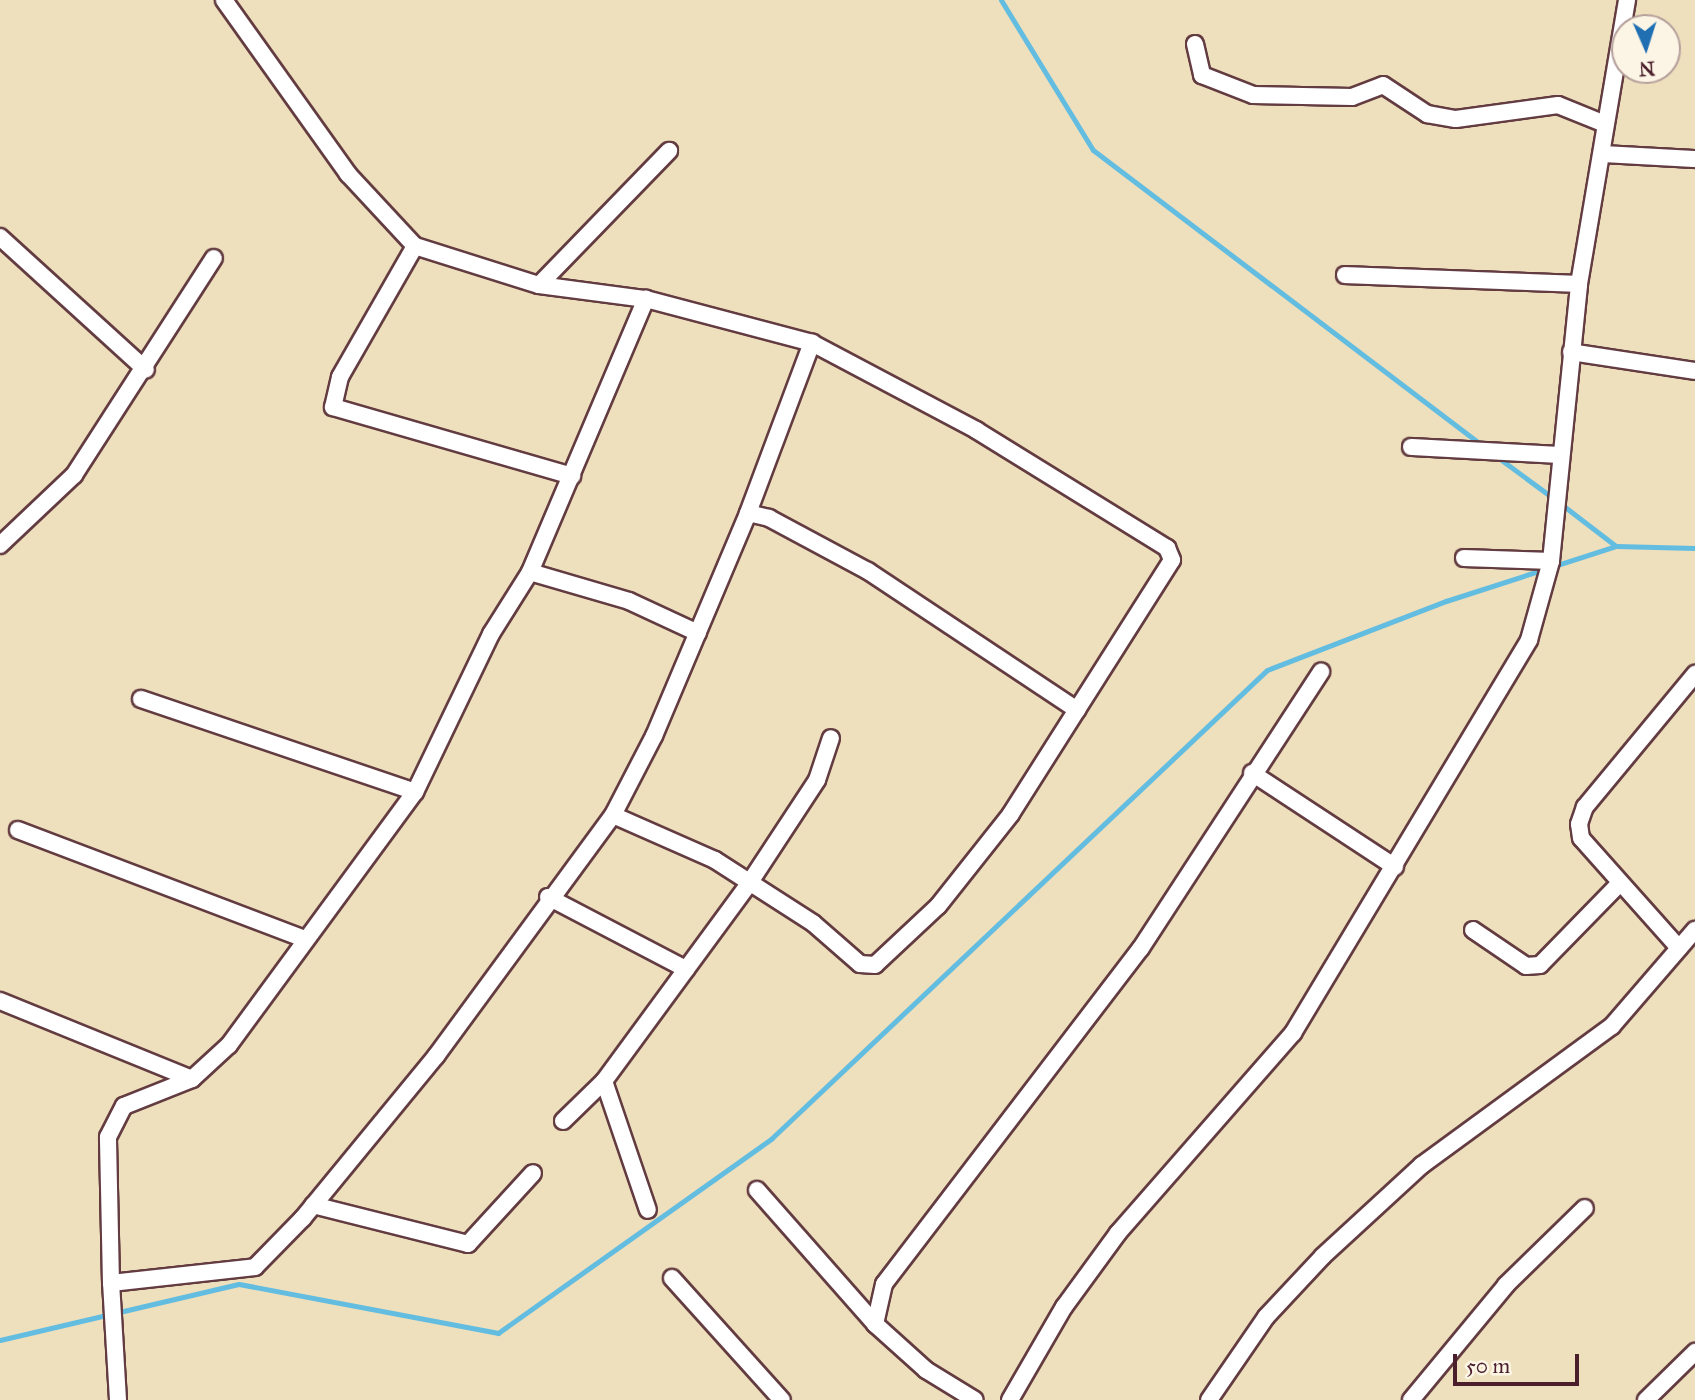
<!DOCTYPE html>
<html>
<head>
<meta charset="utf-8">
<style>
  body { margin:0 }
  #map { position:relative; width:1695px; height:1400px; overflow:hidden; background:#eedfbd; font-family:"IM FELL Great Primer",serif }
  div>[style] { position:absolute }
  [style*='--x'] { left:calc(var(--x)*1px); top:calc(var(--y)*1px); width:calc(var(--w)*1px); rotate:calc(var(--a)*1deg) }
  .stream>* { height:5px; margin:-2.5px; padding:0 2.5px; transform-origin:2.5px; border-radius:2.5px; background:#63bde0 }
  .roads { filter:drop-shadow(2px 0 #633c41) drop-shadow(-2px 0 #633c41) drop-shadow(0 2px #633c41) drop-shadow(0 -2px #633c41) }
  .street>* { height:16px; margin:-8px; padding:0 8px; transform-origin:8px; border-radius:8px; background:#fff }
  span { translate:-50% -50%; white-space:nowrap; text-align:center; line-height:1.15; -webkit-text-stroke:7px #fcf5e5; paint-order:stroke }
  .north { position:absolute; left:1611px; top:14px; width:70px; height:70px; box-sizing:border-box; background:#fcf5e5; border:2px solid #b59f9b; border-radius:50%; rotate:177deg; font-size:19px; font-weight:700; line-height:28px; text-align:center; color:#4a1f2b }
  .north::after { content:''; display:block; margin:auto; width:24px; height:32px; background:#1f6fb2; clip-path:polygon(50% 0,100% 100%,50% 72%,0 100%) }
  .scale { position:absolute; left:1453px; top:1354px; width:126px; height:32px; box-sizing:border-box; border:4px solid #4a1f2b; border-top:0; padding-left:9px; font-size:21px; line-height:24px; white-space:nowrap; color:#4a1f2b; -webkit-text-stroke:5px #fcf5e5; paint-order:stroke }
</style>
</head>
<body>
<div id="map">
  <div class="stream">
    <i style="--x:1001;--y:0;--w:176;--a:58.5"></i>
    <i style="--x:1093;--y:150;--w:490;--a:37.2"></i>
    <i style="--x:1496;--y:456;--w:71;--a:36.4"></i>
    <i style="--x:1561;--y:504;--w:69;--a:37.4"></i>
    <i style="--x:0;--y:1340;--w:245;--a:-13.2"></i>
    <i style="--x:239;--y:1284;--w:264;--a:10.7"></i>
    <i style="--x:498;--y:1333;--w:336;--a:-35.4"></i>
    <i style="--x:772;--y:1138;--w:681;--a:-43.39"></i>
    <i style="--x:1267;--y:670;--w:192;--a:-21.1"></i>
    <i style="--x:1446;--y:601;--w:179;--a:-17.9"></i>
    <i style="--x:1616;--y:546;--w:79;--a:1.5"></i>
  </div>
  <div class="roads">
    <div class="street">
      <i style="--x:224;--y:0;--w:214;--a:54.5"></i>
      <i style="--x:348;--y:174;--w:98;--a:47.1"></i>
      <i style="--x:415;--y:246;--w:130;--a:17.5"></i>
      <i style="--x:539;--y:285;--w:108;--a:7.5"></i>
      <i style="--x:646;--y:299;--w:172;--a:14.8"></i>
      <i style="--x:812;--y:343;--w:186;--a:27.9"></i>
      <i style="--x:976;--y:430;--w:225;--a:31.7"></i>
      <i style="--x:1167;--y:548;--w:13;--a:67"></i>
      <i style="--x:1172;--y:560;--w:301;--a:122.4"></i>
      <i style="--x:1011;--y:814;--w:117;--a:128.4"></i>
      <i style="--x:938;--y:906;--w:86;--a:136.9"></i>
      <i style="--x:875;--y:965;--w:15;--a:-176"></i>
      <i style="--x:860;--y:964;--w:62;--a:-138.9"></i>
      <i style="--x:813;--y:923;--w:117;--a:-147.3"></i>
      <i style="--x:715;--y:860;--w:111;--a:-156.2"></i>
      <i style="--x:1195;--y:44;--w:32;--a:77"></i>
      <i style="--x:1202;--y:75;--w:55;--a:21.4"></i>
      <i style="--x:1253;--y:95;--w:99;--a:1.2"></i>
      <i style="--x:1352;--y:97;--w:33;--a:-21"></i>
      <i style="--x:1383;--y:85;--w:53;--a:33.4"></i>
      <i style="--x:1427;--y:114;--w:29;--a:10"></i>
      <i style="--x:1456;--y:119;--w:103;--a:-7.8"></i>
      <i style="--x:1558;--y:105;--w:51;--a:22"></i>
      <i style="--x:1602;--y:154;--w:93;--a:3.1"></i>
      <i style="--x:0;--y:237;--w:197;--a:42.3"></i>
      <i style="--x:415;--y:246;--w:151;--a:119.8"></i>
      <i style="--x:340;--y:377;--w:31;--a:103"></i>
      <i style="--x:333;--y:407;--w:249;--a:16.1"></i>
      <i style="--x:1345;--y:275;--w:234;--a:2.2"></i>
      <i style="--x:539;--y:285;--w:187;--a:-45.9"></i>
      <i style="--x:1571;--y:352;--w:125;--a:8.7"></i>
      <i style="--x:1411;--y:447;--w:150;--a:3.1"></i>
      <i style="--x:748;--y:513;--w:182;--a:-69.4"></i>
      <i style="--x:0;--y:545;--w:102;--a:-43.4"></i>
      <i style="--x:74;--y:475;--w:258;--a:-57.2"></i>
      <i style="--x:1464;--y:558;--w:87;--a:2"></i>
      <i style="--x:530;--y:572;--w:297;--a:-67"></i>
      <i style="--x:141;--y:699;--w:289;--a:18.7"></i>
      <i style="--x:1252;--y:773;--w:171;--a:33.3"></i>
      <i style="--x:18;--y:830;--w:305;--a:20.8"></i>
      <i style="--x:548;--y:897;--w:156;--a:27.6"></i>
      <i style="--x:1473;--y:930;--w:64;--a:34.2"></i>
      <i style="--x:1526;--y:966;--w:14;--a:-4"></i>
      <i style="--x:1540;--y:965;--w:113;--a:-45.7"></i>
      <i style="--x:1679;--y:948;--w:147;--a:-131.7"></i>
      <i style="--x:1581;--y:838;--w:14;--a:-98"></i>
      <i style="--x:1579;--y:824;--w:18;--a:-71"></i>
      <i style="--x:1585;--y:807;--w:173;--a:-50.4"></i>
      <i style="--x:0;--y:1001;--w:207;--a:22.1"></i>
      <i style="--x:604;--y:1081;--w:136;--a:71.2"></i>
      <i style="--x:563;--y:1121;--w:57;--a:-44.3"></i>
      <i style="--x:604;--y:1081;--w:247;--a:-53.7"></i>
      <i style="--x:750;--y:882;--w:122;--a:-56.7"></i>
      <i style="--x:817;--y:780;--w:44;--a:-71.6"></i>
      <i style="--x:757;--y:1190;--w:179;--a:48.6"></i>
      <i style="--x:875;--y:1324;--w:69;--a:42"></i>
      <i style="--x:926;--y:1370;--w:57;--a:31.5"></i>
      <i style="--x:313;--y:1205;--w:160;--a:14.1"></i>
      <i style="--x:468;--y:1244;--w:96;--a:-47.5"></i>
      <i style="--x:672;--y:1278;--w:164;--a:48"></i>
      <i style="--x:111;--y:1283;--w:146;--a:-91.2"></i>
      <i style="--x:108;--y:1137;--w:35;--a:-63"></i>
      <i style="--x:124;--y:1106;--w:73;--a:-21.7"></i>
      <i style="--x:192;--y:1079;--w:50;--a:-42.6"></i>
      <i style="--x:229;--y:1045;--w:314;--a:-53.7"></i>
      <i style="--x:415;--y:792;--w:175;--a:-64.3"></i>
      <i style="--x:491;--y:634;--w:73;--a:-57.8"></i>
      <i style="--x:530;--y:572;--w:103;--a:16.3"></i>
      <i style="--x:629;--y:601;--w:76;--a:24.9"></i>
      <i style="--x:875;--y:1324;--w:41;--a:-77.3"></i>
      <i style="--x:884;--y:1284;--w:423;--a:-52.6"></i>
      <i style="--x:1141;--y:948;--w:330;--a:-56.9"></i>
      <i style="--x:118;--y:1400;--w:117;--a:-93.4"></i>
      <i style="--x:111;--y:1283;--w:145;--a:-6.3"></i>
      <i style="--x:255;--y:1267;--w:69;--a:-45.6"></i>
      <i style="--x:303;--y:1218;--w:210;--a:-50.6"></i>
      <i style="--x:436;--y:1056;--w:299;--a:-53.7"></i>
      <i style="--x:613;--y:815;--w:89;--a:-62.6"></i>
      <i style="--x:654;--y:736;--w:242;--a:-67.1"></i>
      <i style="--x:748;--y:513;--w:22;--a:13"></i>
      <i style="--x:769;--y:518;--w:112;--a:28.2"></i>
      <i style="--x:868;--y:571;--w:251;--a:33.6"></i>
      <i style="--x:1010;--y:1400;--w:108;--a:-59.9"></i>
      <i style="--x:1064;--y:1307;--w:92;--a:-53.9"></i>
      <i style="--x:1118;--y:1233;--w:266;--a:-48.8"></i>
      <i style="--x:1293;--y:1033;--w:458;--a:-59"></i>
      <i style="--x:1529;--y:640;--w:82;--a:-74.4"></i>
      <i style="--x:1551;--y:561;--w:278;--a:-84.2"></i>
      <i style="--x:1579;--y:284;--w:288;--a:-80.4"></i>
      <i style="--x:1209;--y:1400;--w:101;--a:-55.5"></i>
      <i style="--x:1266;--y:1317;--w:83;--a:-46.9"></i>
      <i style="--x:1323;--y:1256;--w:134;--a:-42.6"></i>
      <i style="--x:1422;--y:1165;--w:235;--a:-36.2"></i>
      <i style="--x:1612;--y:1026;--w:127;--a:-49.2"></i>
      <i style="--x:1411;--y:1400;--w:149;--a:-50.4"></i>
      <i style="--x:1506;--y:1285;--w:110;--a:-44.3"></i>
      <i style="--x:1646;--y:1400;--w:69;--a:-44.4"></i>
    </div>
  </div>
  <div class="north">N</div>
  <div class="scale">50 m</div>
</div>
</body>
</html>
